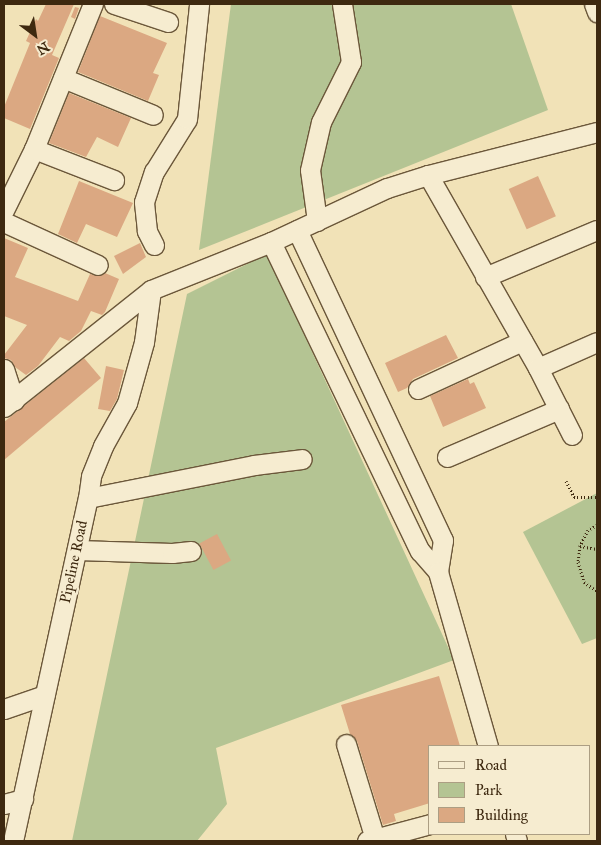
<!DOCTYPE html>
<html>
<head>
<meta charset="utf-8">
<style>
  body { margin:0 }
  #map { position:relative; width:601px; height:845px; overflow:hidden; background:#f1e2b7; font-family:"IM FELL Great Primer",serif }
  div>[style] { position:absolute }
  [style*='--x'] { left:calc(var(--x)*1px); top:calc(var(--y)*1px); width:calc(var(--w)*1px); rotate:calc(var(--a)*1deg) }
  .green>* { inset:0; background:#b4c493 }
  .building>* { inset:0; background:#dba882; transform-origin:0 0 }
  .path>* { height:3px; margin-top:-1.5px; transform-origin:0; background:repeating-linear-gradient(90deg,#3e2910 0 1px,transparent 0 3.5px) }
  .roads { filter:drop-shadow(1px 0 #6b573a) drop-shadow(-1px 0 #6b573a) drop-shadow(0 1px #6b573a) drop-shadow(0 -1px #6b573a) }
  .minor>* { height:19px; margin:-9.5px; padding:0 9.5px; transform-origin:9.5px; border-radius:9.5px; background:#f6ecd0 }
  span { translate:-50% -50%; white-space:nowrap; text-align:center; line-height:1.15; -webkit-text-stroke:5px #f6ecd0; paint-order:stroke }
  .street-label { font-size:15px; color:#3e2910 }
  .frame { position:absolute; inset:0; border:5px solid #3e2910; pointer-events:none }
  .legend { position:absolute; left:428px; top:745px; width:162px; height:90px; box-sizing:border-box; background:#f6ecd0; border:1px solid #ac9e83; margin:0; padding:6px 9px; list-style:none; font-size:15px; color:#3e2910 }
  .legend li { display:flex; align-items:center; gap:10px; height:25px }
  .legend b { width:25px; border:1px solid #ac9e83 }
  .north { position:absolute; left:10px; top:10px; width:50px; height:50px; -webkit-text-stroke:4px #f6ecd0; paint-order:stroke; rotate:149deg; font-size:14px; font-weight:700; line-height:20px; text-align:center; color:#3e2910 }
  .north::after { content:''; display:block; margin:auto; width:18px; height:22px; background:#3e2910; clip-path:polygon(50% 0,100% 100%,50% 72%,0 100%) }
</style>
</head>
<body>
<div id="map">
  <div class="green">
    <i style="clip-path:polygon(231px 4px,511px 4px,548px 110px,199px 250px)"></i>
    <i style="clip-path:polygon(267px 254px,454px 660px,216px 748px,227px 804px,197px 841px,72px 841px,187px 294px)"></i>
    <i style="clip-path:polygon(597px 493px,597px 638px,582px 644px,523px 532px)"></i>
  </div>
  <div class="building">
    <i style="clip-path:polygon(46px 4px,74px 4px,52px 55px,59px 58px,30px 129px,4px 118px,4px 107px,30px 43px,26px 41px,36px 19px,38px 21px)"></i>
    <i style="clip-path:polygon(75px 7px,79px 8px,75px 19px,71px 17px)"></i>
    <i style="clip-path:polygon(100px 16px,167px 43px,153px 73px,159px 75px,148px 101px,78px 72px)"></i>
    <i style="clip-path:polygon(69px 93px,131px 118px,118px 147px,97px 137px,86px 157px,49px 143px)"></i>
    <i style="left:538px;top:176px;width:44px;height:32px;rotate:66deg"></i>
    <i style="clip-path:polygon(79px 181px,133px 203px,117px 237px,86px 224px,77px 243px,58px 234px)"></i>
    <i style="clip-path:polygon(4px 238px,28px 248px,15px 277px,78px 301px,90px 274px,99px 276px,105px 273px,119px 279px,105px 312px,102px 315px,91px 311px,81px 331px,69px 341px,60px 337px,38px 366px,26px 375px,15px 367px,11px 360px,4px 358px,4px 355px,27px 325px,4px 316px)"></i>
    <i style="clip-path:polygon(140px 243px,146px 257px,123px 274px,114px 256px)"></i>
    <i style="clip-path:polygon(446px 335px,458px 358px,413px 379px,407px 388px,398px 392px,385px 363px)"></i>
    <i style="clip-path:polygon(84px 358px,101px 378px,4px 460px,4px 422px)"></i>
    <i style="clip-path:polygon(106px 366px,124px 370px,117px 399px,110px 411px,98px 409px)"></i>
    <i style="clip-path:polygon(468px 379px,470px 384px,474px 382px,486px 408px,443px 427px,430px 396px)"></i>
    <i style="left:217px;top:534px;width:30px;height:20px;rotate:62deg"></i>
    <i style="clip-path:polygon(439px 676px,460px 746px,430px 746px,430px 803px,394px 814px,396px 821px,383px 825px,357px 741px,350px 734px,341px 705px)"></i>
  </div>
  <div class="path">
    <i style="--x:566;--y:481;--w:18;--a:63"></i>
    <i style="--x:574;--y:497;--w:23;--a:0"></i>
    <i style="--x:597;--y:525;--w:10;--a:151"></i>
    <i style="--x:588;--y:530;--w:18;--a:117"></i>
    <i style="--x:580;--y:546;--w:16;--a:97"></i>
    <i style="--x:578;--y:562;--w:21;--a:73"></i>
    <i style="--x:584;--y:582;--w:16;--a:35"></i>
    <i style="--x:580;--y:546;--w:17;--a:10"></i>
  </div>
  <div class="roads">
    <div class="minor">
      <i style="--x:114;--y:4;--w:57;--a:18.4"></i>
      <i style="--x:594;--y:4;--w:9;--a:69"></i>
      <i style="--x:63;--y:78;--w:97;--a:22.3"></i>
      <i style="--x:34;--y:149;--w:157;--a:-67.9"></i>
      <i style="--x:428;--y:175;--w:222;--a:60.3"></i>
      <i style="--x:538;--y:368;--w:75;--a:63.1"></i>
      <i style="--x:4;--y:210;--w:68;--a:-63.8"></i>
      <i style="--x:34;--y:149;--w:86;--a:21.2"></i>
      <i style="--x:317;--y:221;--w:51;--a:-97.8"></i>
      <i style="--x:310;--y:170;--w:49;--a:-77.1"></i>
      <i style="--x:321;--y:122;--w:67;--a:-63.4"></i>
      <i style="--x:351;--y:62;--w:59;--a:-98.8"></i>
      <i style="--x:4;--y:222;--w:103;--a:24.6"></i>
      <i style="--x:297;--y:230;--w:343;--a:64.8"></i>
      <i style="--x:443;--y:540;--w:32;--a:99"></i>
      <i style="--x:271;--y:242;--w:343;--a:64.3"></i>
      <i style="--x:420;--y:551;--w:28;--a:49"></i>
      <i style="--x:438;--y:572;--w:181;--a:74"></i>
      <i style="--x:154;--y:245;--w:16;--a:-117"></i>
      <i style="--x:147;--y:231;--w:29;--a:-96"></i>
      <i style="--x:144;--y:202;--w:32;--a:-72"></i>
      <i style="--x:154;--y:172;--w:62;--a:-58.1"></i>
      <i style="--x:187;--y:119;--w:116;--a:-84"></i>
      <i style="--x:485;--y:277;--w:121;--a:-22.8"></i>
      <i style="--x:538;--y:368;--w:64;--a:-23.8"></i>
      <i style="--x:4;--y:369;--w:33;--a:72"></i>
      <i style="--x:418;--y:389;--w:115;--a:-24.8"></i>
      <i style="--x:4;--y:407;--w:188;--a:-38.5"></i>
      <i style="--x:151;--y:290;--w:129;--a:-21.8"></i>
      <i style="--x:271;--y:242;--w:128;--a:-25"></i>
      <i style="--x:387;--y:188;--w:43;--a:-17.6"></i>
      <i style="--x:428;--y:175;--w:174;--a:-14.3"></i>
      <i style="--x:447;--y:457;--w:122;--a:-23.2"></i>
      <i style="--x:88;--y:498;--w:169;--a:-11.2"></i>
      <i style="--x:254;--y:465;--w:48;--a:-7.1"></i>
      <i style="--x:77;--y:550;--w:95;--a:1.8"></i>
      <i style="--x:172;--y:553;--w:19;--a:-6"></i>
      <i style="--x:4;--y:709;--w:43;--a:-18.9"></i>
      <i style="--x:346;--y:744;--w:99;--a:73"></i>
      <i style="--x:4;--y:804;--w:20;--a:-15"></i>
      <i style="--x:515;--y:834;--w:7;--a:74"></i>
      <i style="--x:13;--y:841;--w:351;--a:-77.7"></i>
      <i style="--x:88;--y:498;--w:22;--a:-82"></i>
      <i style="--x:91;--y:476;--w:32;--a:-68"></i>
      <i style="--x:103;--y:446;--w:49;--a:-60.8"></i>
      <i style="--x:127;--y:403;--w:63;--a:-74.4"></i>
      <i style="--x:144;--y:342;--w:52;--a:-82.3"></i>
      <i style="--x:367;--y:841;--w:65;--a:-15.1"></i>
    </div>
  </div>
  <div class="street-label">
    <span style="left:74px;top:562px;rotate:-78deg">Pipeline Road</span>
  </div>
  <div class="frame"></div>
  <ul class="legend">
  <li><b style="height:6px;background:#f6ecd0"></b>Road</li>
  <li><b style="height:14px;background:#b4c493"></b>Park</li>
  <li><b style="height:14px;background:#dba882"></b>Building</li>
  </ul>
  <div class="north">N</div>
</div>
</body>
</html>
